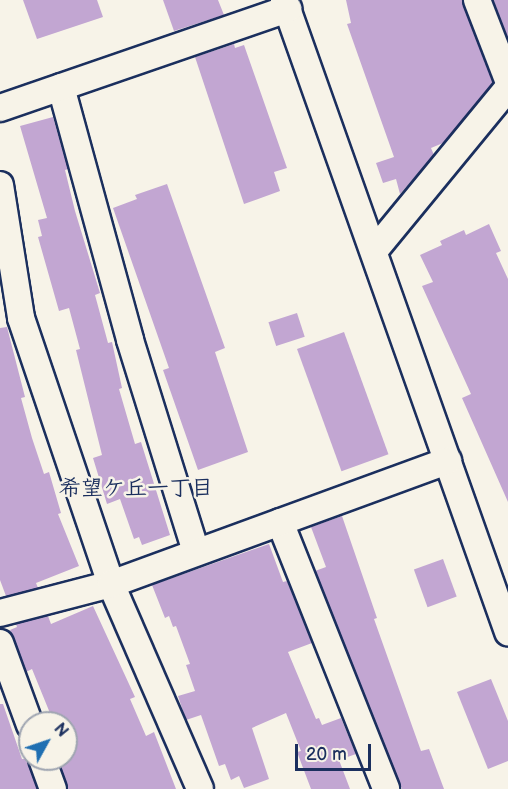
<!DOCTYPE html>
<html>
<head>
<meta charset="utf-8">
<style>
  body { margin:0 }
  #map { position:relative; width:508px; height:789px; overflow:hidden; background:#f7f3e8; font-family:"Balsamiq Sans","Klee One",sans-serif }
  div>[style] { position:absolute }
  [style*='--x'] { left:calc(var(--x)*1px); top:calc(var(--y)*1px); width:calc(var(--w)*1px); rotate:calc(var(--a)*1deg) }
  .building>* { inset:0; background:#c2a6d2; transform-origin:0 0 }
  .roads { filter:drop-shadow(2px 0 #1b2f5e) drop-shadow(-2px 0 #1b2f5e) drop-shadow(0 2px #1b2f5e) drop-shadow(0 -2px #1b2f5e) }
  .minor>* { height:26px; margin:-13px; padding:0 13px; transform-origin:13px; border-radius:13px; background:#f7f3e8 }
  span { translate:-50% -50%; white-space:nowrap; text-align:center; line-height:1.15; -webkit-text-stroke:5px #f7f3e8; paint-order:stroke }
  .neighbourhood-label { font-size:22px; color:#1b2f5e; font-weight:700 }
  .north { position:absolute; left:18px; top:711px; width:60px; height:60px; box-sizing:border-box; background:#f7f3e8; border:2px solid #9fa5b1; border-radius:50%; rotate:50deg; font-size:16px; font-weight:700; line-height:24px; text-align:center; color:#1b2f5e }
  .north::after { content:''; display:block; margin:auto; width:21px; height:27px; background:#1f6fb2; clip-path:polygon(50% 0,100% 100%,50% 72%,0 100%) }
  .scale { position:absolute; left:295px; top:744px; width:76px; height:27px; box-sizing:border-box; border:3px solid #1b2f5e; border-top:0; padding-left:8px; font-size:18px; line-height:21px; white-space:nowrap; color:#1b2f5e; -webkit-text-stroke:4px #f7f3e8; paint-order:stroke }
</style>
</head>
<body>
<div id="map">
  <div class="building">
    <i style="clip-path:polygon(23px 0,97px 0,103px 17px,37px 39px)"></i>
    <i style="clip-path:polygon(163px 0,218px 0,224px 15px,174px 31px)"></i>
    <i style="clip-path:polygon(346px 0,462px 0,493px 83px,443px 143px,431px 148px,434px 155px,400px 194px,396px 179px,383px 183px,376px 163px,394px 157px,347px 24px,351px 23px)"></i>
    <i style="clip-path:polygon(493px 0,508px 0,508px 38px)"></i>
    <i style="clip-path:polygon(234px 44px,235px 48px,244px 45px,287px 168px,274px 172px,280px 191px,244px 204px,195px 57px)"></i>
    <i style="clip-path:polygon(53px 117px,68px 169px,65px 170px,75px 211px,100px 293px,95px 295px,108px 343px,112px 342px,122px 388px,119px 389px,135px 444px,141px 442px,170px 535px,142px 545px,139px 537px,134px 539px,120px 499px,107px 504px,93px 458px,102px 455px,76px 350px,80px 349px,69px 308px,59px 311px,38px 237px,42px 236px,38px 220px,47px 218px,20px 126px)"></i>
    <i style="clip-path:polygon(167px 184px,225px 348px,215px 352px,248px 452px,198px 470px,163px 370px,169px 368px,113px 208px,137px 199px,135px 195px)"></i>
    <i style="clip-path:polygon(489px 224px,501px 251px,496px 253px,508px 279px,508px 502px,462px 398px,471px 394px,422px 286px,433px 282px,420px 255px,442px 245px,440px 241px,464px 230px,466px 235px)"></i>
    <i style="left:297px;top:313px;width:25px;height:30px;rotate:72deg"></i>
    <i style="clip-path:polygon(7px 327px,25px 397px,21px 398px,32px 438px,44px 474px,49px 472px,61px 513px,58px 514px,79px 566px,36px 583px,38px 588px,6px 596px,0 580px,0 328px)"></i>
    <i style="left:344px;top:332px;width:130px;height:50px;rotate:70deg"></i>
    <i style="clip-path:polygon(342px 516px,377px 618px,374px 619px,421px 751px,429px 749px,444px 789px,402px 789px,315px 571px,326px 567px,311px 527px)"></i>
    <i style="clip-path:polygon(269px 544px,283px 582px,287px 581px,312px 643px,288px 652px,316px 719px,319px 718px,322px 725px,341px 718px,356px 754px,339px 760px,350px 789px,311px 789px,297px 752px,301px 751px,286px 713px,252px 728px,269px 779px,244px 788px,239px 776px,231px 780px,225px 764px,219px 766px,201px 715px,186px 720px,178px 696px,195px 691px,186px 665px,190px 664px,176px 626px,173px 627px,169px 616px,165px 618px,152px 585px)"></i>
    <i style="left:443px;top:559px;width:40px;height:31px;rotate:70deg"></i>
    <i style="clip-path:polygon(93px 606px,135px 697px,130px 699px,146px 736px,154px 732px,176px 789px,68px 789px,58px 759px,67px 759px,66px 723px,54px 723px,32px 669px,26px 672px,10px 630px,17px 627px,16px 624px,48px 616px,51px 624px)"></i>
    <i style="clip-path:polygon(491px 679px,508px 721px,508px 761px,488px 769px,457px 692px)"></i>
    <i style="clip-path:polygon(0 704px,3px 704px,22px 759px,27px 759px,37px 789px,0 789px)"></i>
  </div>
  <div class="roads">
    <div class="minor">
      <i style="--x:284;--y:0;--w:671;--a:70.48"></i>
      <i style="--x:477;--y:0;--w:86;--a:68.8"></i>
      <i style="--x:61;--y:87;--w:262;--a:74.7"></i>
      <i style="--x:130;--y:340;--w:222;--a:72.7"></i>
      <i style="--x:0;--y:108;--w:305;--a:-19"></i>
      <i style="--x:0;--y:185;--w:135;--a:81"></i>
      <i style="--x:21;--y:318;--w:281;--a:71.3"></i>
      <i style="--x:111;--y:584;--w:223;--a:66.5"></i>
      <i style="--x:374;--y:251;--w:211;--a:-50.6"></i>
      <i style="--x:280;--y:522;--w:287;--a:68.3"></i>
      <i style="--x:0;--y:613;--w:115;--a:-14.6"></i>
      <i style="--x:111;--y:584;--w:359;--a:-20.1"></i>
      <i style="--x:0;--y:643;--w:87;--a:69.9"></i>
      <i style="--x:42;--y:759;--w:32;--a:70"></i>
    </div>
  </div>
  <div class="neighbourhood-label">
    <span style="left:136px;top:489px">希望ケ丘一丁目</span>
  </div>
  <div class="north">N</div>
  <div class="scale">20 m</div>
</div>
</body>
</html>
